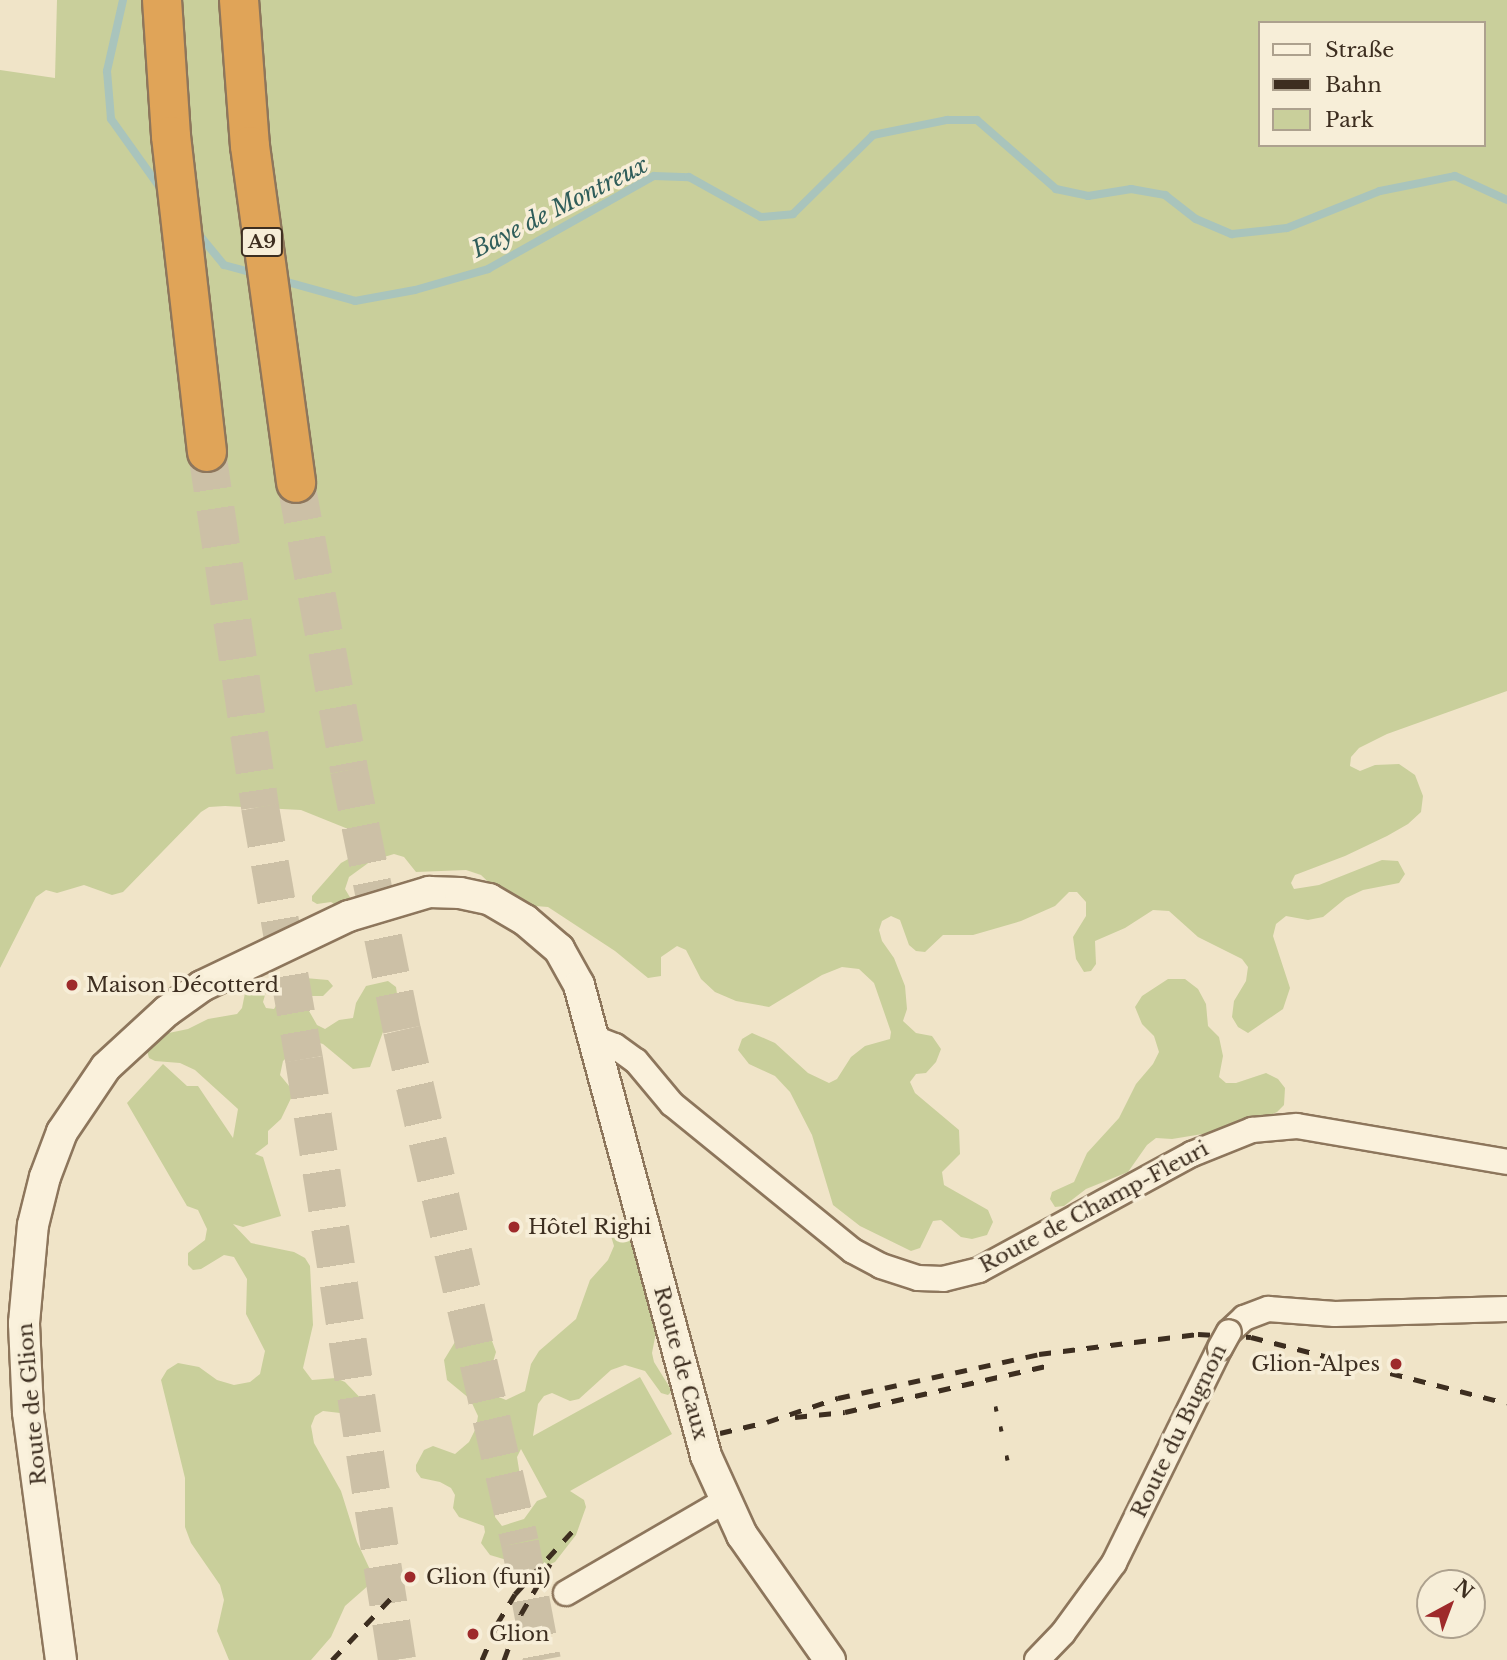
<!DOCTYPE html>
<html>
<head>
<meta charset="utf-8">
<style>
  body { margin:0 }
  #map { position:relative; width:1507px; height:1660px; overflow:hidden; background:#f0e4c8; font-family:"Libre Baskerville",serif }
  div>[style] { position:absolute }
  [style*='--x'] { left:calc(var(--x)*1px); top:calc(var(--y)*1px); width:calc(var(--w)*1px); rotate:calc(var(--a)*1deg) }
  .green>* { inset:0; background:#c9cf9b }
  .stream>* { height:8px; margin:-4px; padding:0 4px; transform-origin:4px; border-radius:4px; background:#a9c4bc }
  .motorway-tunnel>* { height:38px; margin-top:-19px; transform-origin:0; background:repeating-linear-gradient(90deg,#ccc0a6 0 38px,transparent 0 57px) }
  .roads { filter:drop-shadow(2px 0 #8d765c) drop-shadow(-2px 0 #8d765c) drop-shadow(0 2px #8d765c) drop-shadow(0 -2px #8d765c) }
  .minor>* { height:24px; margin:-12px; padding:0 12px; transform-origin:12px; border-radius:12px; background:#faf1dc }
  .tertiary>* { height:30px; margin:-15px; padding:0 15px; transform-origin:15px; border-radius:15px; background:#faf1dc }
  .motorway>* { height:38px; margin:-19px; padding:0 19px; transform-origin:19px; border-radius:19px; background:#e0a458 }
  .rail>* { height:5px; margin-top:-2.5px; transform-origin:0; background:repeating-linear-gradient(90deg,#3d2e20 0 12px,transparent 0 24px) }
  .bridges { filter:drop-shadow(2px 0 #8d765c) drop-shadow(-2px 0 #8d765c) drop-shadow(0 2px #8d765c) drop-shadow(0 -2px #8d765c) }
  .minor-bridge>* { height:24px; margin:-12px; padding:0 12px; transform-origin:12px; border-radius:12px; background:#faf1dc }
  .dots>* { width:19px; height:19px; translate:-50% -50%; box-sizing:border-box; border:4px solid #f7eed8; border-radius:50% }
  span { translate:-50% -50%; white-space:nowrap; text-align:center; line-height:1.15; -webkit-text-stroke:7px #f7eed8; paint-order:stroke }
  .shield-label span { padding:2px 5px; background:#f7eed8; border:2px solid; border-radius:5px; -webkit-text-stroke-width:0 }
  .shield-label { font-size:19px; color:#3d2e20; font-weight:700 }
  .poi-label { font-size:21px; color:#3d2e20 }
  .left { translate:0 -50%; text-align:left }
  .right { translate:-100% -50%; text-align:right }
  .street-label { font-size:21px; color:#3d2e20 }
  .water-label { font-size:23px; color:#2f5d5a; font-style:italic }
  .legend { position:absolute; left:1258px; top:21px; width:228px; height:126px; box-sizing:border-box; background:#f7eed8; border:2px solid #ada18e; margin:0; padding:9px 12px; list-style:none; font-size:21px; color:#3d2e20 }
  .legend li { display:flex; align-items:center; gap:14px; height:35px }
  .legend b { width:35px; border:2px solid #ada18e }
  .north { position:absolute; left:1416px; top:1569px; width:70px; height:70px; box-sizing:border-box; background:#f7eed8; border:2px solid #ada18e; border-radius:50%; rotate:41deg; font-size:19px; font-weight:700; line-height:28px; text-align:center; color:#3d2e20 }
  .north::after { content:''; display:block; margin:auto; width:24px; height:32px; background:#9e2a2b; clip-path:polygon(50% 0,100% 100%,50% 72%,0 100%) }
</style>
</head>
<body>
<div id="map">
  <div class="green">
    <i style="clip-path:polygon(evenodd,57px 0,1507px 0,1507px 691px,1387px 734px,1359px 748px,1351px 757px,1350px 766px,1360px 771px,1375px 765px,1399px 764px,1415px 775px,1423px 796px,1421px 812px,1408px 824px,1387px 836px,1345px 856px,1295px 875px,1291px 883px,1294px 889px,1319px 885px,1382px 860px,1398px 861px,1405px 874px,1399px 883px,1363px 890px,1346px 898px,1323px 917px,1308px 920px,1286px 916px,1276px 924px,1273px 936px,1290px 988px,1283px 1009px,1248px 1033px,1238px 1027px,1232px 1017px,1234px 1001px,1246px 981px,1248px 967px,1242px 959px,1198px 937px,1169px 911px,1153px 910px,1125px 928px,1095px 941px,1096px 964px,1091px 971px,1084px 972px,1076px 959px,1073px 937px,1086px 916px,1086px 902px,1077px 892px,1069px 892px,1055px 906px,1021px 921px,973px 935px,943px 935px,925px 952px,916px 951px,909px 945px,900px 920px,891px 916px,882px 921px,879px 930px,882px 941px,894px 958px,905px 986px,907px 1009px,903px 1021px,916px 1033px,932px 1036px,941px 1049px,936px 1062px,926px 1073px,916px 1074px,910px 1082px,915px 1093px,959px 1130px,960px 1154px,942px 1172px,944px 1185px,988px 1210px,993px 1222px,987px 1235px,972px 1239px,961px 1237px,941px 1220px,933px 1221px,920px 1248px,911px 1251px,860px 1226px,833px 1205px,812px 1135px,790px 1092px,775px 1076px,749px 1064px,738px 1050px,742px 1039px,752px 1033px,775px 1043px,808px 1073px,829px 1083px,837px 1079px,851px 1057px,865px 1046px,890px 1039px,891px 1032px,874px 983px,859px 969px,842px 967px,822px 975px,769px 1007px,736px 1001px,715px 992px,701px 979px,686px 950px,677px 946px,661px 957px,661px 976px,648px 978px,615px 951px,548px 907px,523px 905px,500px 893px,481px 875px,466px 870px,416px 872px,404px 857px,394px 854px,371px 861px,349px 877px,345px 889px,354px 904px,342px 909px,331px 902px,317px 904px,312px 901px,312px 896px,341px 863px,370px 847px,372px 842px,368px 837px,301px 810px,225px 806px,209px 807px,201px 812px,123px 892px,112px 895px,84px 885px,57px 893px,46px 890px,36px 897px,0 968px,0 70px,55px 78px,57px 0,1260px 23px,1484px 23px,1484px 145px,1260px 145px,1260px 23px)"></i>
    <i style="clip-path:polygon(305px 978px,328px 980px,333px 986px,323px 996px,309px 996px,305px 1004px,317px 1025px,325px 1029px,339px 1020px,353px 1018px,356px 1003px,366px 986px,388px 981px,396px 987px,397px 994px,370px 1067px,353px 1069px,323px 1044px,316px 1042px,292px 1052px,283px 1061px,280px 1075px,294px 1092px,281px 1119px,268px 1131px,268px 1144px,255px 1154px,263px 1157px,281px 1216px,243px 1227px,233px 1224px,251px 1243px,294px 1252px,305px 1258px,310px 1266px,313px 1325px,303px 1368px,312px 1380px,336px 1378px,345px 1382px,369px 1407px,366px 1416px,323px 1411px,315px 1416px,311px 1426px,314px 1443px,341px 1491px,357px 1542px,373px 1576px,370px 1584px,345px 1606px,331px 1637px,311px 1660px,229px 1660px,217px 1631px,224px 1600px,220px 1585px,191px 1543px,185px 1527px,185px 1478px,161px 1380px,167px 1370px,178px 1363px,199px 1367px,217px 1380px,234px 1385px,250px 1382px,260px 1374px,265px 1351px,246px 1314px,247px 1279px,234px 1257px,224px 1255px,201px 1269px,193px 1270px,188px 1265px,188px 1253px,205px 1240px,207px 1229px,198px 1210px,187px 1206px,127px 1103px,163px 1064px,187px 1086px,198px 1086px,233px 1138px,238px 1109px,195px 1070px,180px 1063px,155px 1061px,149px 1058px,146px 1047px,159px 1035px,188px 1029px,208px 1019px,237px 1014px,242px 1008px,246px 988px,254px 981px,264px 983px,267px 988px,263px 1002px,266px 1008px,274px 1009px,287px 986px)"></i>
    <i style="clip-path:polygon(1168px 979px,1185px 979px,1198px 989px,1206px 1004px,1208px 1026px,1219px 1037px,1223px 1056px,1219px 1077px,1226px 1083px,1236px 1083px,1266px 1073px,1278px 1079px,1285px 1088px,1284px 1105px,1277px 1112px,1253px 1123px,1221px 1131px,1172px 1139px,1156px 1138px,1147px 1145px,1128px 1172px,1086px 1189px,1064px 1206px,1055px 1207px,1050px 1199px,1052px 1192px,1074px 1182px,1087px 1153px,1119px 1118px,1136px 1084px,1153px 1064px,1159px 1052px,1154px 1036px,1142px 1024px,1135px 1007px,1142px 996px)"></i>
    <i style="clip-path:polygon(evenodd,623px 1224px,631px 1228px,658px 1322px,652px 1353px,654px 1362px,672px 1391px,668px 1395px,661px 1393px,645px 1371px,625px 1365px,611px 1370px,579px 1399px,570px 1401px,552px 1393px,544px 1396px,538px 1404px,533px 1436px,640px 1377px,672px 1434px,570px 1491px,584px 1500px,586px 1507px,576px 1535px,555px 1562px,541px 1568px,530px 1567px,490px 1555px,481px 1543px,485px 1532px,484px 1526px,459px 1517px,453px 1508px,455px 1495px,451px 1488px,440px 1482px,421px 1478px,416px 1471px,416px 1465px,424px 1450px,433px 1446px,455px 1454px,469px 1442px,476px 1428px,478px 1416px,470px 1399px,447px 1380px,444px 1360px,461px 1332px,479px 1331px,492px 1341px,496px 1352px,490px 1372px,490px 1384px,496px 1396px,506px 1400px,525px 1391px,531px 1364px,539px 1351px,576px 1319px,590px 1280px,608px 1260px,614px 1246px,611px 1236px,616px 1227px,623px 1224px,521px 1449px,547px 1497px,537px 1501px,524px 1519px,502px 1526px,495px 1517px,496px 1507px,518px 1493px,521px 1482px,517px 1457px,521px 1449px)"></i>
  </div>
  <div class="stream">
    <i style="--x:123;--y:0;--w:73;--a:102.7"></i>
    <i style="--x:107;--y:71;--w:48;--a:85.2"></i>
    <i style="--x:111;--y:119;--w:90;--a:54.5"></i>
    <i style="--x:196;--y:231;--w:44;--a:50.5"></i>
    <i style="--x:224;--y:265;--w:35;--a:15"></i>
    <i style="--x:280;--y:280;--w:78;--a:15.6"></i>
    <i style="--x:355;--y:301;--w:61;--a:-10.4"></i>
    <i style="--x:415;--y:290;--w:76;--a:-16"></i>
    <i style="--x:488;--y:269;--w:190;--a:-29.3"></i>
    <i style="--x:654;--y:176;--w:35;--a:2"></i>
    <i style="--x:689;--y:177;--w:82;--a:29.1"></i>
    <i style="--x:761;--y:217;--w:32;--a:-5"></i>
    <i style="--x:793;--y:214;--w:112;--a:-44.6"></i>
    <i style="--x:873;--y:135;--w:76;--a:-11.5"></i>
    <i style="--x:947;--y:120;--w:30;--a:0"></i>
    <i style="--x:977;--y:120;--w:105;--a:41.1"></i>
    <i style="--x:1056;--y:189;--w:33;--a:12"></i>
    <i style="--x:1088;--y:196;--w:44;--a:-9.2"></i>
    <i style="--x:1131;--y:189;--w:35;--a:10"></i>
    <i style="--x:1165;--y:195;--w:39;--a:38"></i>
    <i style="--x:1196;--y:219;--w:39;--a:23"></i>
    <i style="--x:1232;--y:234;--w:55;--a:-6.2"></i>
    <i style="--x:1287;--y:228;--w:100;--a:-21.7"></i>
    <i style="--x:1380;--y:191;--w:76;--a:-11.3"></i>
    <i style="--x:1455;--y:176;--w:57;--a:24.8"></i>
  </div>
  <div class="motorway-tunnel">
    <i style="--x:207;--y:452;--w:359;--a:81.5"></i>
    <i style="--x:260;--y:807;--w:256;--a:80.1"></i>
    <i style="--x:304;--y:1059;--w:608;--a:81.2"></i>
    <i style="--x:296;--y:483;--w:292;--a:79.5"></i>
    <i style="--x:349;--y:770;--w:265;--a:78.5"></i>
    <i style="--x:402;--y:1030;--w:526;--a:77.05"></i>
    <i style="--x:520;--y:1543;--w:119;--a:79.4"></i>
  </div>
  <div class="roads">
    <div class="minor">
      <i style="--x:594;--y:1038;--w:22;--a:21"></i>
      <i style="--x:615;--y:1046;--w:26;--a:36"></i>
      <i style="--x:636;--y:1061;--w:56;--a:50.1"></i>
      <i style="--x:672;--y:1104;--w:233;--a:39.1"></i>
      <i style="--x:853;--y:1251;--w:32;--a:28"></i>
      <i style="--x:881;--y:1266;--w:39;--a:18"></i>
      <i style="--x:918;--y:1278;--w:25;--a:2"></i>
      <i style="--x:943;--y:1279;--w:37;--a:-14"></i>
      <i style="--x:979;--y:1270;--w:243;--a:-28.6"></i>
      <i style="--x:1192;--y:1154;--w:65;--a:-21.8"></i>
      <i style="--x:1252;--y:1130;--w:45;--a:-5.1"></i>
      <i style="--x:1297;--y:1126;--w:213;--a:9.7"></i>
      <i style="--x:1229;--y:1332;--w:21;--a:-43"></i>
      <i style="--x:1244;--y:1318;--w:26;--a:-21"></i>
      <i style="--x:1268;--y:1309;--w:67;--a:4.3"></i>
      <i style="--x:1335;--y:1314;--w:172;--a:-1.7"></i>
      <i style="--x:566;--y:1593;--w:184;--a:-30.1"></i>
      <i style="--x:1037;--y:1660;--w:37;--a:-46"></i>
      <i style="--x:1063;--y:1633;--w:87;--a:-53.9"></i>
      <i style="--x:1114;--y:1563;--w:240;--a:-63.8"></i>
    </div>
    <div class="tertiary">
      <i style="--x:61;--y:1660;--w:250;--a:-97.6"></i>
      <i style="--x:28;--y:1412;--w:89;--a:-92.6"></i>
      <i style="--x:24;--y:1323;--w:98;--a:-84.8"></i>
      <i style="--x:33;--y:1225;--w:49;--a:-76"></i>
      <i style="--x:45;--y:1177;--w:48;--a:-69.3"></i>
      <i style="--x:62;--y:1132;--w:78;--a:-55.9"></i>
      <i style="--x:106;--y:1067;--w:83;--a:-42.6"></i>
      <i style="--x:167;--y:1011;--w:43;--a:-35.5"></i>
      <i style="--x:202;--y:986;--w:163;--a:-25.5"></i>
      <i style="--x:349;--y:916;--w:84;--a:-16.7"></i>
      <i style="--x:429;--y:892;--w:31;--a:2"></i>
      <i style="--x:460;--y:893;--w:30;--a:12"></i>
      <i style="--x:489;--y:899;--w:42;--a:30.3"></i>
      <i style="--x:525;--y:920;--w:45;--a:40.5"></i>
      <i style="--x:559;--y:949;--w:41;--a:60.9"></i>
      <i style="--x:579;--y:985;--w:488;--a:74.9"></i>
      <i style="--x:706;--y:1456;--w:87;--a:65.5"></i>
      <i style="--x:742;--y:1535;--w:153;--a:54.9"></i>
    </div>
    <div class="motorway">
      <i style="--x:162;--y:0;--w:136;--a:86.2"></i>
      <i style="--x:171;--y:136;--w:318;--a:83.5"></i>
      <i style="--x:239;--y:0;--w:146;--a:85.7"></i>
      <i style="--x:250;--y:146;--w:340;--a:82.2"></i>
    </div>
  </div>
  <div class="rail">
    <i style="--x:994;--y:1409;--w:4;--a:-14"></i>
    <i style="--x:795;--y:1417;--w:50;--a:-5.7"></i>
    <i style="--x:845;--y:1412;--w:215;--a:-12.9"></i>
    <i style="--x:999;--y:1429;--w:4;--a:-14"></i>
    <i style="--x:720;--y:1433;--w:48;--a:-13.2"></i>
    <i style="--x:767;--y:1422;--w:75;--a:-18.7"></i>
    <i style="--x:838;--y:1398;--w:206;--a:-12.3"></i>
    <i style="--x:1039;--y:1354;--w:160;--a:-7.2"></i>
    <i style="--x:1198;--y:1334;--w:53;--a:3.2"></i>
    <i style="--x:1251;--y:1337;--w:264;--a:14.5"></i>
    <i style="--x:1005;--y:1458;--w:4;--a:-14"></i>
    <i style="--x:332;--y:1660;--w:86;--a:-46.4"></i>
    <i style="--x:482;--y:1660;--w:39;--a:-67"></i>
    <i style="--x:497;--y:1624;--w:35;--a:-59"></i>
    <i style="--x:515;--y:1594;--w:95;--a:-47.6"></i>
    <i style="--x:504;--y:1660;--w:49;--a:-69.7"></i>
    <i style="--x:521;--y:1614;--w:58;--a:-59.9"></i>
  </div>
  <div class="bridges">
    <div class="minor-bridge">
      <i style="--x:1220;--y:1348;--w:18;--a:-61"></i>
    </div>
  </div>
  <div class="dots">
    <i style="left:72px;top:985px;background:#9e2a2b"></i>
    <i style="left:514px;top:1227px;background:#9e2a2b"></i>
    <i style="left:1396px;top:1364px;background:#9e2a2b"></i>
    <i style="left:410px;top:1577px;background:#9e2a2b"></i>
    <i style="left:473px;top:1634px;background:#9e2a2b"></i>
  </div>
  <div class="shield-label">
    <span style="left:262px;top:242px">A9</span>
  </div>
  <div class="poi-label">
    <span class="left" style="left:86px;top:985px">Maison Décotterd</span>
    <span class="left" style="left:528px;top:1227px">Hôtel Righi</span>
    <span class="right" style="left:1380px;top:1364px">Glion-Alpes</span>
    <span class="left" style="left:426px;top:1577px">Glion (funi)</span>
    <span class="left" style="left:489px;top:1634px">Glion</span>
  </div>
  <div class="street-label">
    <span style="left:1094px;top:1207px;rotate:-28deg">Route de Champ-Fleuri</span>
    <span style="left:681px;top:1363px;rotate:75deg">Route de Caux</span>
    <span style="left:32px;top:1404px;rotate:-95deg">Route de Glion</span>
    <span style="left:1179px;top:1431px;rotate:-64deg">Route du Bugnon</span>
  </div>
  <div class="water-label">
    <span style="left:560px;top:207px;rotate:-27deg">Baye de Montreux</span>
  </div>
  <ul class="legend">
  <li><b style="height:9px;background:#faf1dc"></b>Straße</li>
  <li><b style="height:9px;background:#3d2e20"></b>Bahn</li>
  <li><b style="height:19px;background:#c9cf9b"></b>Park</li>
  </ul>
  <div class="north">N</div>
</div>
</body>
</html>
